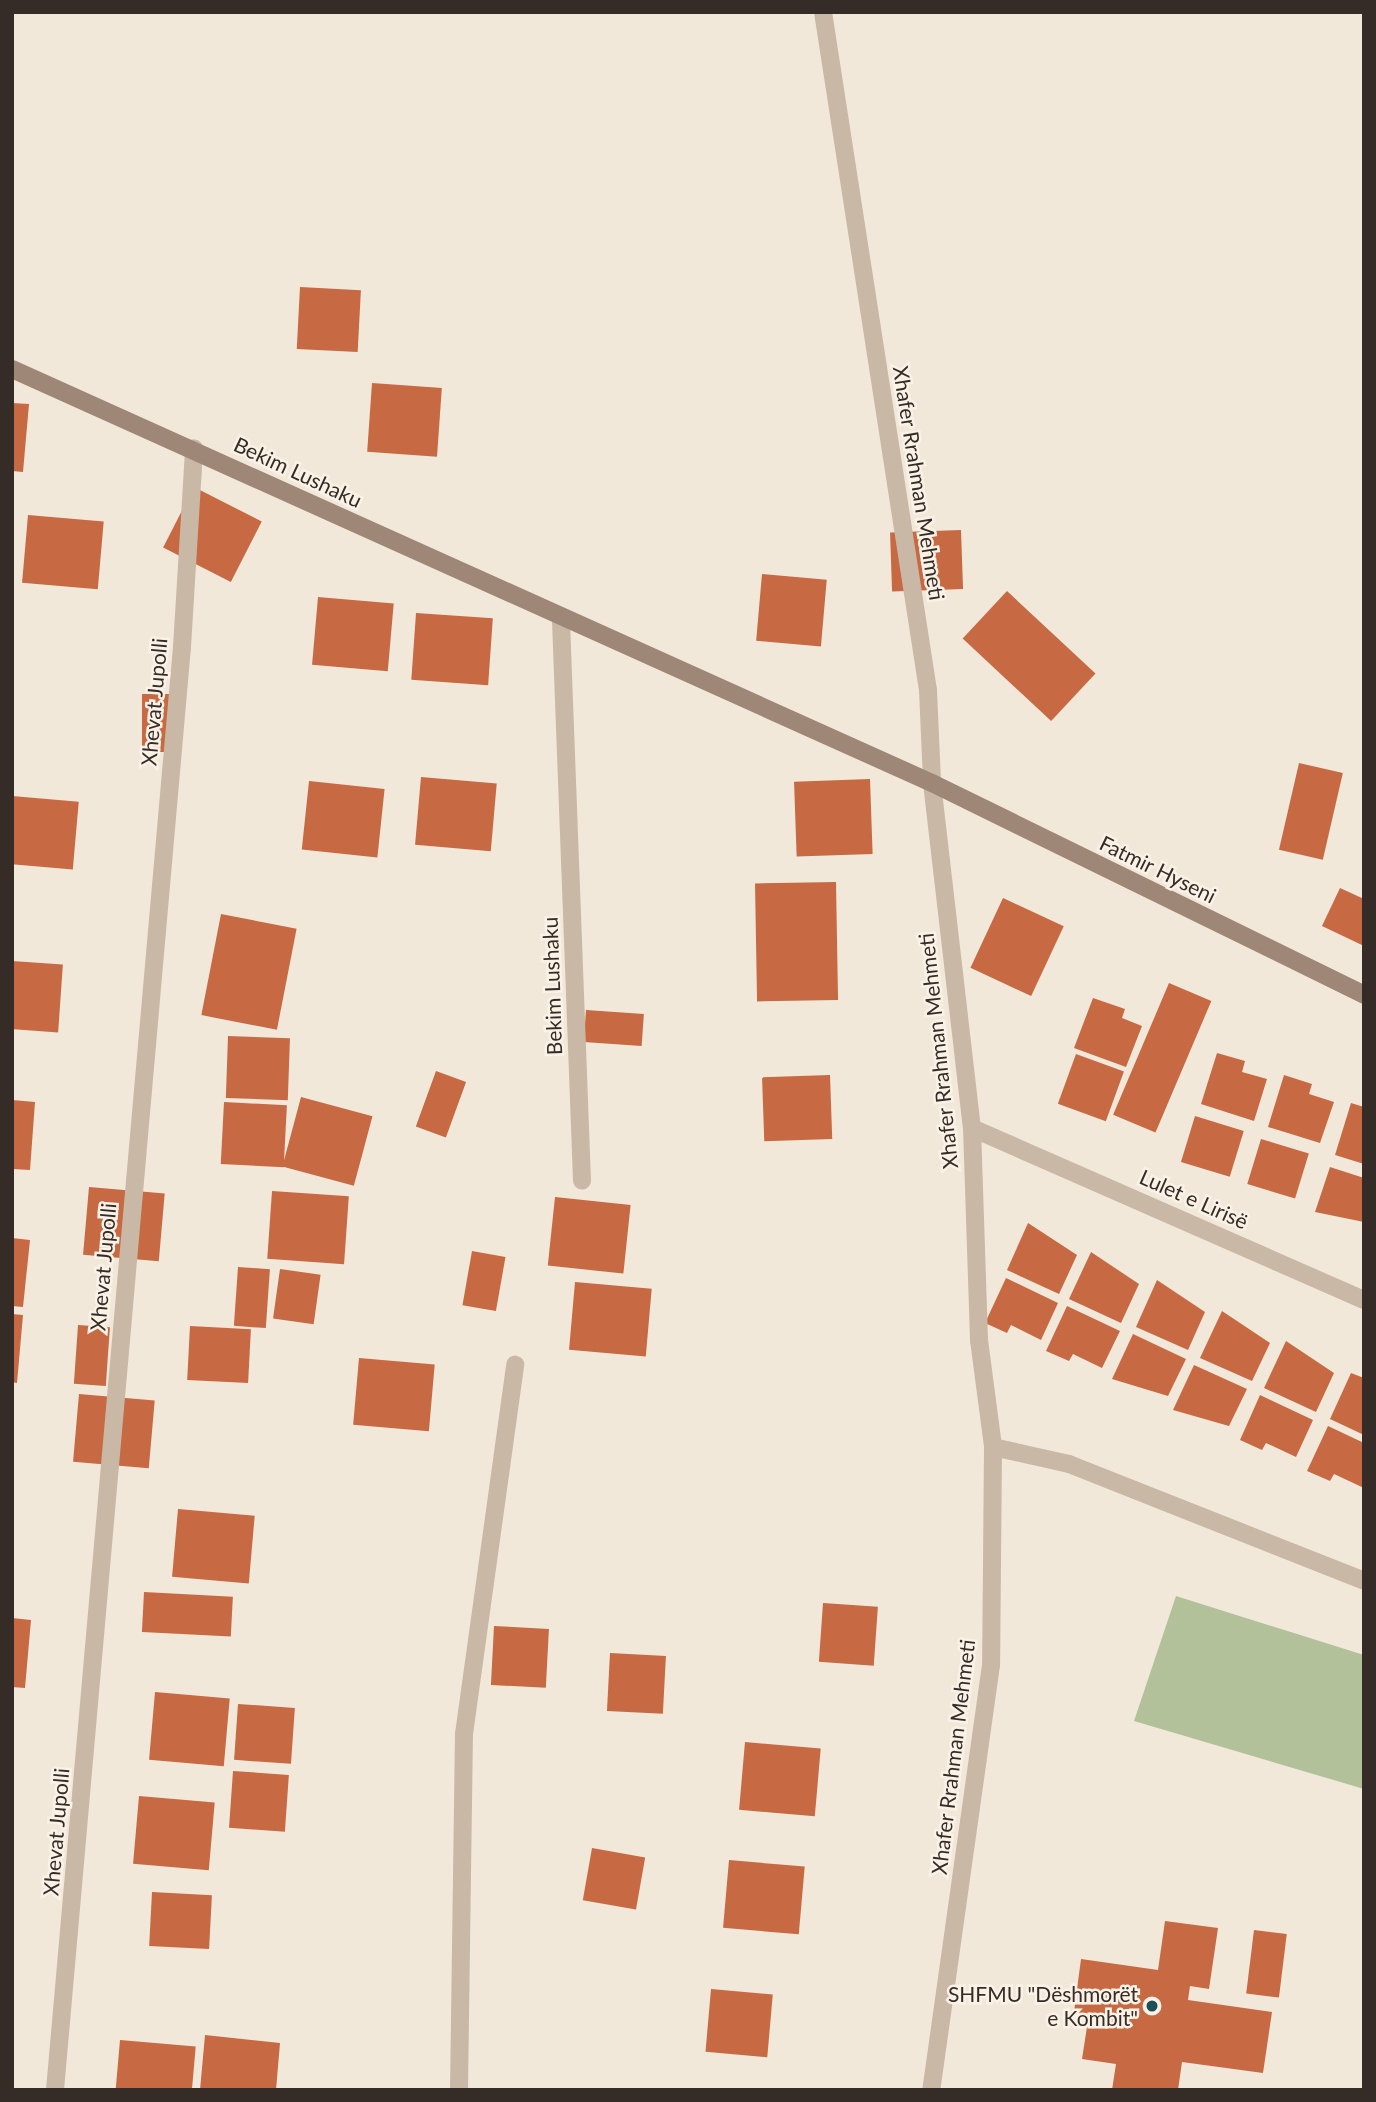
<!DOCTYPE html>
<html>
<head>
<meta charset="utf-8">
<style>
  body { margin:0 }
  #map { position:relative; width:1376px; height:2102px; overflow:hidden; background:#f2e8da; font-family:Lato,sans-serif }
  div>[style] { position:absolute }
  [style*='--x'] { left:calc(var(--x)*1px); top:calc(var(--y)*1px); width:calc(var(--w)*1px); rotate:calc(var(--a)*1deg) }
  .green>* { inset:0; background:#b2c19a }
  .building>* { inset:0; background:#c76943; transform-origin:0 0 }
  .street>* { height:18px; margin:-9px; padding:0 9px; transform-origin:9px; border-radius:9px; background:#cab8a6 }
  .secondary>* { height:18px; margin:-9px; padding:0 9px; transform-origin:9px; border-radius:9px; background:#9e8777 }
  .dots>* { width:19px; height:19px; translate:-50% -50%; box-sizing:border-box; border:4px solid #faf2e7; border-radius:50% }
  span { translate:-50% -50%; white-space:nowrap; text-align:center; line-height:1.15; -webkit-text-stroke:5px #faf2e7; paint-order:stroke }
  .street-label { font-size:21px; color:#362c27 }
  .poi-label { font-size:21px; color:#362c27 }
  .right { translate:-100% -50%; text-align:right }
  .frame { position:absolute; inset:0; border:14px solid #362c27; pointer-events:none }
</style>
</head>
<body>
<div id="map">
  <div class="green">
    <i style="clip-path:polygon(1176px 1596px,1364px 1655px,1364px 1789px,1134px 1721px)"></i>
  </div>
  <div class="building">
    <i style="left:300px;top:287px;width:61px;height:62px;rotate:3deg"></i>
    <i style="left:372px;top:383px;width:70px;height:69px;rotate:4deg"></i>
    <i style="clip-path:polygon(12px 403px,29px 404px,23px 472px,12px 471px)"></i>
    <i style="left:194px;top:487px;width:76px;height:68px;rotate:27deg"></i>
    <i style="left:28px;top:515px;width:76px;height:68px;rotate:5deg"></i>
    <i style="left:961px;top:530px;width:59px;height:71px;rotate:88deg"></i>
    <i style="left:762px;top:574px;width:65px;height:67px;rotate:5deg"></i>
    <i style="left:1007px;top:591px;width:121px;height:65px;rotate:43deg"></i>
    <i style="left:318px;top:597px;width:76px;height:68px;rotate:5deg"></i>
    <i style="left:416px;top:613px;width:77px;height:67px;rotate:4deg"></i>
    <i style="left:142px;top:694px;width:31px;height:58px"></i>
    <i style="left:1299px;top:763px;width:45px;height:89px;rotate:13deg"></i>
    <i style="left:421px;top:777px;width:76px;height:68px;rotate:5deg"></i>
    <i style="left:870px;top:779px;width:75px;height:76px;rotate:88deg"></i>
    <i style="left:309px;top:781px;width:76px;height:69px;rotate:6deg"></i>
    <i style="left:12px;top:796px;width:67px;height:68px;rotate:5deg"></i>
    <i style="left:836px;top:882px;width:118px;height:81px;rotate:89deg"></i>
    <i style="clip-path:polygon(1340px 888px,1364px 899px,1364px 946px,1322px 926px)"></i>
    <i style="left:1003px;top:898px;width:67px;height:77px;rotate:25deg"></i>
    <i style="left:221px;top:914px;width:77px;height:103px;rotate:11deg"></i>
    <i style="left:12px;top:961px;width:51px;height:68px;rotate:4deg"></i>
    <i style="left:1169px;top:983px;width:46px;height:143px;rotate:23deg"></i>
    <i style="clip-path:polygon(1093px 998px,1125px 1009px,1122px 1018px,1142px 1026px,1126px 1067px,1074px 1048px)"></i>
    <i style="left:586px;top:1010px;width:58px;height:32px;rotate:4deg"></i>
    <i style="left:228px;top:1036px;width:62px;height:62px;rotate:2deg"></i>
    <i style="clip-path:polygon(1217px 1053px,1245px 1061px,1242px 1072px,1267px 1079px,1254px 1121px,1201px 1104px)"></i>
    <i style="left:1076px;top:1054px;width:51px;height:53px;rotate:20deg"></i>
    <i style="left:436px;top:1071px;width:32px;height:59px;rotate:20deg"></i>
    <i style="left:830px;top:1075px;width:64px;height:68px;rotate:88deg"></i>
    <i style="clip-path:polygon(1284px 1075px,1312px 1084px,1309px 1094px,1334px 1102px,1320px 1143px,1268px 1127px)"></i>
    <i style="left:301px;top:1097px;width:74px;height:72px;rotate:15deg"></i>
    <i style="clip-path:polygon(12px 1100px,35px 1102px,30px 1170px,12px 1169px)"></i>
    <i style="left:224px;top:1102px;width:63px;height:62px;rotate:3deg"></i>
    <i style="clip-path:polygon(1351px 1103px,1364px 1107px,1364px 1164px,1335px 1155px)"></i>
    <i style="left:1195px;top:1116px;width:51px;height:48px;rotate:17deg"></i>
    <i style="left:1261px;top:1139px;width:50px;height:47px;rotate:17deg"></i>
    <i style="clip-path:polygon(1330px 1167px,1364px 1178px,1364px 1222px,1315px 1212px)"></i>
    <i style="left:89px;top:1187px;width:76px;height:68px;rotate:5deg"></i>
    <i style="left:272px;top:1191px;width:77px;height:68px;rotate:4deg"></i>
    <i style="left:555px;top:1197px;width:76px;height:69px;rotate:6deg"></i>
    <i style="clip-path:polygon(1028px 1223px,1077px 1255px,1059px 1294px,1007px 1270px)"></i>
    <i style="clip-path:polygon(12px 1238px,30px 1240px,23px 1307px,12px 1306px)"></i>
    <i style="left:472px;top:1251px;width:34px;height:55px;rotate:10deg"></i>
    <i style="clip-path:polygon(1091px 1252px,1139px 1284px,1121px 1323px,1069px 1299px)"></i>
    <i style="left:238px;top:1267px;width:32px;height:59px;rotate:4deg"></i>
    <i style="left:280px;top:1269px;width:41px;height:50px;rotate:8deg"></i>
    <i style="clip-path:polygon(1006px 1278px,1058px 1303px,1041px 1340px,1011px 1325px,1007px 1333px,985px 1323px)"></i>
    <i style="clip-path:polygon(1157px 1280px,1205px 1312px,1188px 1350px,1136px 1327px)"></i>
    <i style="left:575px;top:1282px;width:77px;height:68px;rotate:5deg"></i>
    <i style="clip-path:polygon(1067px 1306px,1120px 1331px,1102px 1368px,1073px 1354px,1069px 1361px,1046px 1351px)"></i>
    <i style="clip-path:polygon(1222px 1311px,1270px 1343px,1252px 1381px,1200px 1358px)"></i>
    <i style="clip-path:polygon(12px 1314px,23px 1315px,17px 1383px,12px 1382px)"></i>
    <i style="left:78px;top:1325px;width:32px;height:59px;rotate:4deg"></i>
    <i style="left:190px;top:1326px;width:61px;height:54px;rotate:3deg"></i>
    <i style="clip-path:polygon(1133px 1334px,1186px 1359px,1168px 1396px,1112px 1379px)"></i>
    <i style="clip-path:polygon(1286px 1341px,1334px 1373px,1316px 1412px,1264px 1388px)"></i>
    <i style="left:359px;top:1358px;width:76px;height:67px;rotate:5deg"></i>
    <i style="clip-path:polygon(1194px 1365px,1247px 1389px,1229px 1426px,1173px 1410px)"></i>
    <i style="clip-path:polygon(1351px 1373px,1364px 1378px,1364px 1435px,1330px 1419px)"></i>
    <i style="left:79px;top:1394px;width:76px;height:68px;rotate:5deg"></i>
    <i style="clip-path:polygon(1260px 1395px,1313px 1420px,1296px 1457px,1266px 1443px,1262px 1450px,1240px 1440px)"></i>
    <i style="clip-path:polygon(1328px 1426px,1364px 1443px,1364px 1488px,1334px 1474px,1330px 1481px,1307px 1471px)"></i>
    <i style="left:178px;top:1509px;width:77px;height:68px;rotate:5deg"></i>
    <i style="left:144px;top:1592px;width:89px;height:40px;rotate:3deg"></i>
    <i style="left:823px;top:1603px;width:55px;height:59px;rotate:4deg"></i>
    <i style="clip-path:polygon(12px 1618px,31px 1620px,25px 1688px,12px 1687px)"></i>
    <i style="left:494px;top:1626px;width:55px;height:59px;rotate:3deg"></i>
    <i style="left:610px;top:1653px;width:56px;height:58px;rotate:3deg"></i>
    <i style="left:155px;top:1692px;width:75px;height:68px;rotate:5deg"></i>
    <i style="left:238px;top:1704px;width:57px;height:56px;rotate:4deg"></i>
    <i style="left:745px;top:1742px;width:76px;height:68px;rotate:5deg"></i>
    <i style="left:233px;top:1771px;width:56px;height:57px;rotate:4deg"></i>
    <i style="left:139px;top:1796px;width:76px;height:68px;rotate:5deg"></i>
    <i style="left:592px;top:1848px;width:54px;height:53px;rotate:10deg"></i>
    <i style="left:729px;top:1860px;width:76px;height:68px;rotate:5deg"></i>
    <i style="left:152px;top:1892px;width:60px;height:54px;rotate:3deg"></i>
    <i style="clip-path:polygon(1165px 1921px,1218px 1928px,1209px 1989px,1190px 1986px,1188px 2000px,1272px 2012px,1263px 2073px,1182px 2062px,1178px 2090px,1112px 2090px,1116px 2064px,1082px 2059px,1089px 2014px,1074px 2012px,1081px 1959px,1158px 1970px)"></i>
    <i style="left:1254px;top:1930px;width:33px;height:64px;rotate:7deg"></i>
    <i style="left:711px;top:1989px;width:62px;height:63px;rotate:5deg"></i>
    <i style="clip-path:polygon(205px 2035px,280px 2043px,276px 2090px,200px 2090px)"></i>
    <i style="left:120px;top:2040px;width:76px;height:50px;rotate:5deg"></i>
  </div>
  <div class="street">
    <i style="--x:823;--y:12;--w:686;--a:81.2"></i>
    <i style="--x:928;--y:690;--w:93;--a:87.5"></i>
    <i style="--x:932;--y:783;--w:347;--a:83.4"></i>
    <i style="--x:972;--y:1128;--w:212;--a:88.1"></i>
    <i style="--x:979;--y:1340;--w:108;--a:82.5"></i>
    <i style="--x:993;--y:1447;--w:218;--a:90.5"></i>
    <i style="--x:991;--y:1665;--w:429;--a:98"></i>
    <i style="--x:561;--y:621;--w:560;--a:87.85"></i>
    <i style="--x:972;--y:1128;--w:428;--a:23.7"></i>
    <i style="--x:993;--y:1447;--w:78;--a:12.6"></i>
    <i style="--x:1069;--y:1464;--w:317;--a:21.6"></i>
    <i style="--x:55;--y:2090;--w:1449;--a:-84.97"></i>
    <i style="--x:182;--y:647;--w:199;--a:-86.5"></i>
    <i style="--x:459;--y:2090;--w:356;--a:-89.2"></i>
    <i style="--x:464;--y:1734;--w:373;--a:-82.1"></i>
  </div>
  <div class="secondary">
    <i style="--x:12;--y:369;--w:1009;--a:24.23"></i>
    <i style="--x:932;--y:783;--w:481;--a:26.1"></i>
  </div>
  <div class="dots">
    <i style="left:1152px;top:2006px;background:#1c5158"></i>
  </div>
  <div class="street-label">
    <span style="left:298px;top:472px;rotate:25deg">Bekim Lushaku</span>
    <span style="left:919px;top:483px;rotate:81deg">Xhafer Rrahman Mehmeti</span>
    <span style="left:154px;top:702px;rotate:-85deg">Xhevat Jupolli</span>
    <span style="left:1158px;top:869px;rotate:26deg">Fatmir Hyseni</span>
    <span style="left:552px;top:986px;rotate:-92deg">Bekim Lushaku</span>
    <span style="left:938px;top:1051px;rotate:-96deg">Xhafer Rrahman Mehmeti</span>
    <span style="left:1194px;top:1199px;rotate:24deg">Lulet e Lirisë</span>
    <span style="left:103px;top:1267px;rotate:-85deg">Xhevat Jupolli</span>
    <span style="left:953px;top:1757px;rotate:-83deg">Xhafer Rrahman Mehmeti</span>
    <span style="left:56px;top:1832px;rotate:-85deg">Xhevat Jupolli</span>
  </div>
  <div class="poi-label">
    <span class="right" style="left:1138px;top:2006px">SHFMU "Dëshmorët<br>e Kombit"</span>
  </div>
  <div class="frame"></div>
</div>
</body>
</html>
